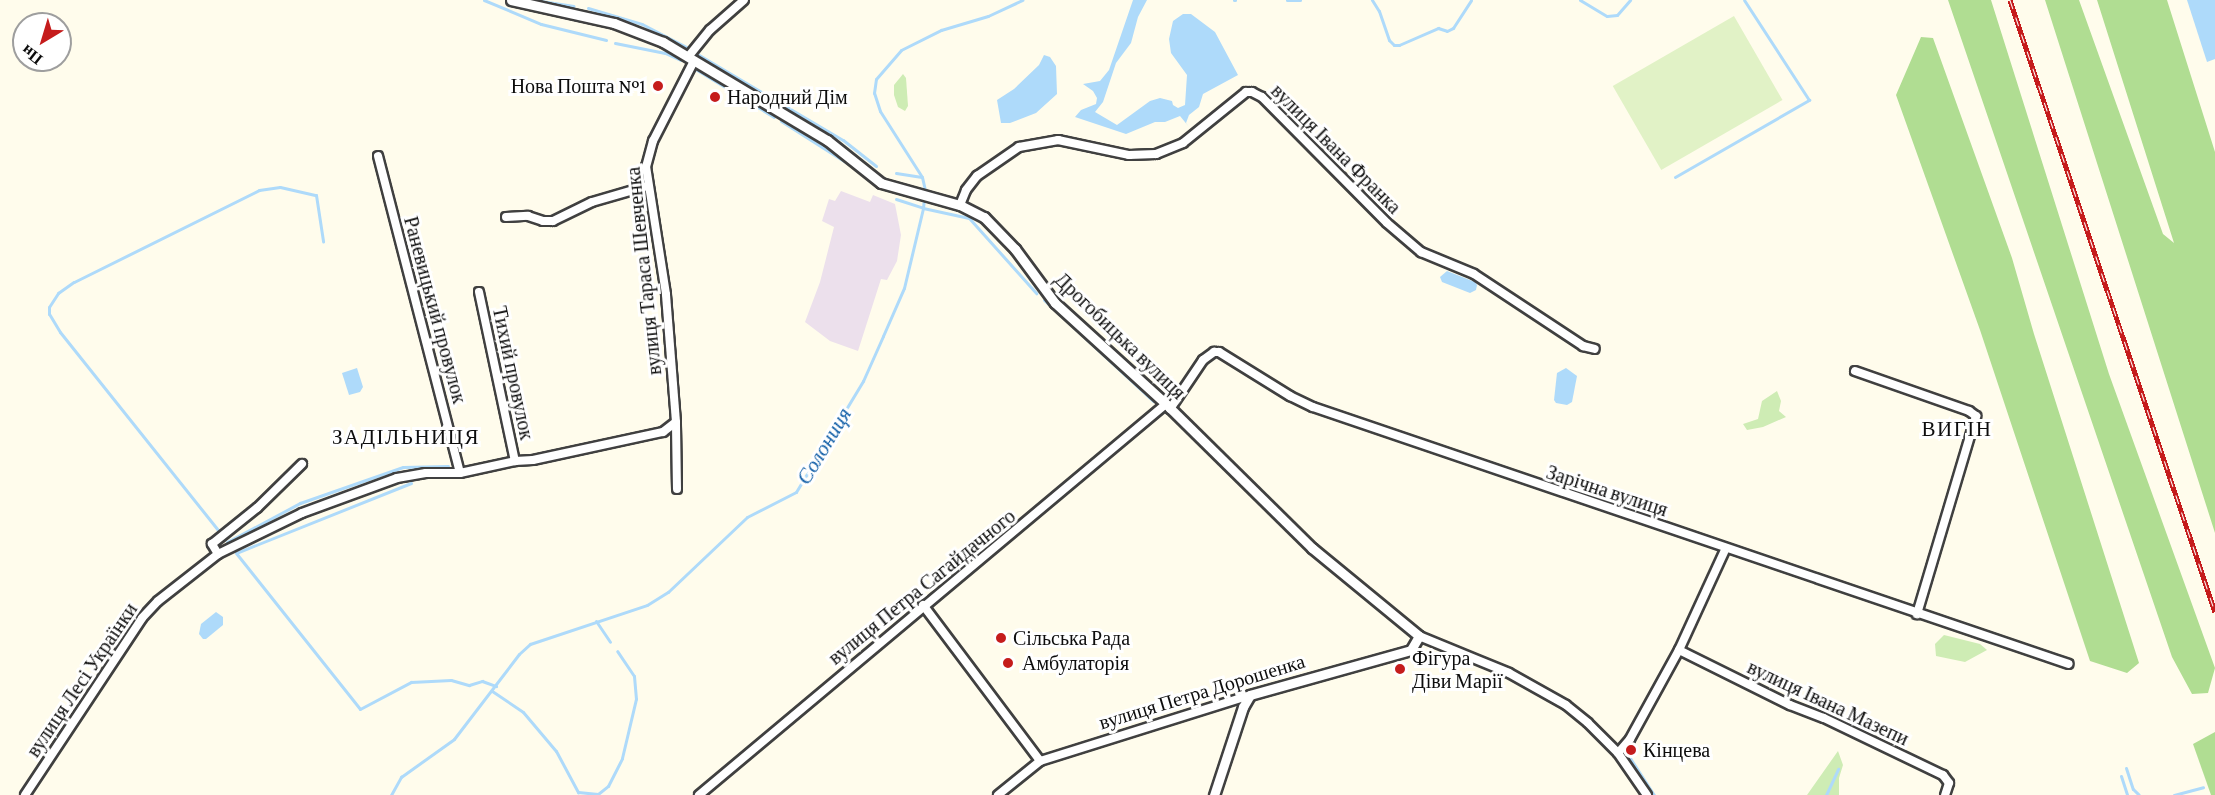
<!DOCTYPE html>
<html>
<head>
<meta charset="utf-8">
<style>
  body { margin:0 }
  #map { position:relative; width:2215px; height:795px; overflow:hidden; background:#fffcec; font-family:"Crimson Pro",serif }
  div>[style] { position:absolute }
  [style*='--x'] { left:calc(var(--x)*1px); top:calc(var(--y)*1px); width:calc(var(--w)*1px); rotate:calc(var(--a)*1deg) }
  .industrial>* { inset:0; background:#ece0ec }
  .green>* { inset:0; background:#ceecb4 }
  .forest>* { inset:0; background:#b0dd92 }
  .pitch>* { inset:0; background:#e1f2c6; transform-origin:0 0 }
  .water>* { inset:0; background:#aedafa }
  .stream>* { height:3px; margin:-1.5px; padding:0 1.5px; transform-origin:1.5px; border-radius:1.5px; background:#aedafa }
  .roads { filter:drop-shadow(2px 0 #404040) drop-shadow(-2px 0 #404040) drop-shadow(0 2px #404040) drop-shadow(0 -2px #404040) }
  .minor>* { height:8px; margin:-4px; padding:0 4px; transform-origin:4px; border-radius:4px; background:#fff }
  .tertiary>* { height:9px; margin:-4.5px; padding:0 4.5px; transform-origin:4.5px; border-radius:4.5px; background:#fff }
  .rail>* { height:5px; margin-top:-2.5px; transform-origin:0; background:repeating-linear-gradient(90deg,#fff 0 9px,#c51c1c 0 18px); box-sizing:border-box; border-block:2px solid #c51c1c }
  .dots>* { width:16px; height:16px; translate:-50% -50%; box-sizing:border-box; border:3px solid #fff; border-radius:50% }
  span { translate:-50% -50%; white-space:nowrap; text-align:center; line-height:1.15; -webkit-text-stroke:6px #fff; paint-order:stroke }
  .poi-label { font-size:20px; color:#0d0d0d }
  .right { translate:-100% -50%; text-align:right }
  .left { translate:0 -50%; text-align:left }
  .street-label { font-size:20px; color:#0d0d0d }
  .neighbourhood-label { font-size:21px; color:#0d0d0d; letter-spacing:1.5px }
  .water-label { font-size:21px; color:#0f5da6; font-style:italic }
  .north { position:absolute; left:12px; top:12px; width:60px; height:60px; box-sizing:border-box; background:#fff; border:2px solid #9e9e9e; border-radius:50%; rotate:218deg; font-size:16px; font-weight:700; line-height:24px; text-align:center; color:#0d0d0d }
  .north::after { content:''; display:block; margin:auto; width:21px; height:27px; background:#c51c1c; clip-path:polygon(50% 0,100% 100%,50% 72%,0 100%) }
</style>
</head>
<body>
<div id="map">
  <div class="industrial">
    <i style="clip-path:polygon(841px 191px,870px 202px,873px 195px,895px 204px,901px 235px,897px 261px,887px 280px,881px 279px,858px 351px,830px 341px,805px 322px,820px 282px,834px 227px,822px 221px,829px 199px,835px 201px)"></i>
  </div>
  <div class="green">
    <i style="clip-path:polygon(903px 74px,906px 78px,908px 106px,905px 111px,898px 107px,894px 95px,894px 85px)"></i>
    <i style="clip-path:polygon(1777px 391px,1781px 401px,1779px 411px,1786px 417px,1763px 427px,1747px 430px,1743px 424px,1758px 419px,1762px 401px)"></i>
    <i style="clip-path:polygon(1944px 635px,1980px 644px,1987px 650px,1965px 662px,1936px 656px,1935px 644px)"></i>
    <i style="clip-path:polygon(1838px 751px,1843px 765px,1839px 778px,1839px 795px,1807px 795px)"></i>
  </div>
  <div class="forest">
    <i style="clip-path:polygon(1948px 0,1991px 0,2109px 374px,2215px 668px,2208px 693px,2192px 694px,2172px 657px)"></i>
    <i style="clip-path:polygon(2045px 0,2079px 0,2163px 234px,2174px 243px,2097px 0,2167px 0,2215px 152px,2215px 533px)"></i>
    <i style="clip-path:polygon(1921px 37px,1933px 38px,2012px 258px,2034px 334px,2139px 663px,2127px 673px,2090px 661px,1980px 330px,1896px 95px)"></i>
    <i style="clip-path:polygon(2215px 732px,2215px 795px,2211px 795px,2193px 744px)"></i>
  </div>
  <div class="pitch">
    <i style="left:1734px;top:16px;width:97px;height:140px;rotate:60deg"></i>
  </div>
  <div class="water">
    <i style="clip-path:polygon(1133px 0,1147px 0,1138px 17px,1131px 43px,1116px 63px,1103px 102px,1095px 112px,1117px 125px,1150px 101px,1160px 98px,1172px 101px,1173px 105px,1178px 108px,1185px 105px,1187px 75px,1171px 53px,1169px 39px,1173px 21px,1183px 14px,1191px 14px,1215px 32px,1238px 75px,1203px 94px,1199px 107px,1189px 115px,1186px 123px,1189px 127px,1180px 116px,1165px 122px,1155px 122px,1126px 134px,1075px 117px,1081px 110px,1096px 104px,1097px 98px,1093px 91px,1083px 84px,1100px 81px,1109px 70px)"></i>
    <i style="clip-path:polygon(2187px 0,2215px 0,2215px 59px,2207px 62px)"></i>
    <i style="clip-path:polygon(1044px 55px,1050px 57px,1056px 66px,1057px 94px,1036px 113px,1010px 123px,1001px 123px,997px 100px,1014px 89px,1039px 65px)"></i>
    <i style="clip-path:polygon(1447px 271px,1475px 282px,1477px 285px,1476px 290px,1470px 293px,1442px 282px,1440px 277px)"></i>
    <i style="clip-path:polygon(357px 368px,363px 387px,360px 392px,349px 395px,342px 373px)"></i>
    <i style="clip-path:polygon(1566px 368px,1577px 376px,1572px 402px,1567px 405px,1556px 403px,1554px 400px,1557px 373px)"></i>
    <i style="clip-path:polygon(216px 612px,223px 617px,223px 625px,206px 639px,203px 639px,199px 634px,201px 624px)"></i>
  </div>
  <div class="stream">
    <i style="--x:484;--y:0;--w:62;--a:22.8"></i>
    <i style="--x:541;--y:24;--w:67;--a:13.8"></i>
    <i style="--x:535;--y:0;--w:39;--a:9"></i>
    <i style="--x:1234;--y:0;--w:1;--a:0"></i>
    <i style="--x:1287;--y:0;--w:13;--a:0"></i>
    <i style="--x:1372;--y:0;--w:13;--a:58"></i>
    <i style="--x:1379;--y:11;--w:31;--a:71"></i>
    <i style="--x:1389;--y:40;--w:7;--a:45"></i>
    <i style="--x:1394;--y:45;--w:5;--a:0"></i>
    <i style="--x:1399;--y:45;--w:43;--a:-23.6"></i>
    <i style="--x:1438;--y:28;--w:9;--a:18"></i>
    <i style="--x:1447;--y:31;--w:7;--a:-27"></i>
    <i style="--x:1453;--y:28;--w:33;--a:-57"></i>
    <i style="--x:1580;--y:0;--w:31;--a:31"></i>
    <i style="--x:1607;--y:16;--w:10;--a:-6"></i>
    <i style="--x:1617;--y:15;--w:20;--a:-49"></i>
    <i style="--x:588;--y:8;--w:56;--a:16.5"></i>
    <i style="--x:642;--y:24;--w:50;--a:27.6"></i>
    <i style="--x:615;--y:43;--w:51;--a:11.3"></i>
    <i style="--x:665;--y:53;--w:17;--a:24"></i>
    <i style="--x:699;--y:55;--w:167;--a:30.6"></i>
    <i style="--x:843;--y:140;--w:42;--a:38.2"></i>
    <i style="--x:697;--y:70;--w:90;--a:31.4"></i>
    <i style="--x:781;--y:121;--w:82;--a:32.5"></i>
    <i style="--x:896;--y:173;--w:26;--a:9"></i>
    <i style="--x:1675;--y:177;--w:155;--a:-29.9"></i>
    <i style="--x:1809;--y:100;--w:119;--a:-123"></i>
    <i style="--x:896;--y:199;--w:28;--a:18"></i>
    <i style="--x:923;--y:208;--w:47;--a:12.3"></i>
    <i style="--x:969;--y:218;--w:101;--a:48.2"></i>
    <i style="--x:1044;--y:300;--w:149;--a:42.8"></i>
    <i style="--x:411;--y:483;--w:188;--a:158.2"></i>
    <i style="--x:236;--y:553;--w:199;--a:51.5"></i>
    <i style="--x:360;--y:709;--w:58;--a:-27.9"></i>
    <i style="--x:411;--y:682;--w:40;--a:-2.9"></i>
    <i style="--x:451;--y:680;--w:19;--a:16"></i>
    <i style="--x:469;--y:685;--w:14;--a:-17"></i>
    <i style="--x:482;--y:681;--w:15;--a:20"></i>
    <i style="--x:218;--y:530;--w:253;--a:-128.6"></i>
    <i style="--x:60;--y:332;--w:21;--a:-121"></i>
    <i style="--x:49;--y:314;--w:7;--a:-90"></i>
    <i style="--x:49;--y:307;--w:17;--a:-57"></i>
    <i style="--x:58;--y:293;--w:19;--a:-35"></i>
    <i style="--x:74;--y:282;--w:207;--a:-26.4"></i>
    <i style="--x:259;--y:190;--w:21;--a:-8"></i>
    <i style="--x:280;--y:187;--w:37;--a:13"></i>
    <i style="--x:316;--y:195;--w:47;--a:81.3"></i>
    <i style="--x:227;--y:542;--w:83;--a:-28.1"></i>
    <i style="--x:300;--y:503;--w:109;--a:-19.3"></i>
    <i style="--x:403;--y:467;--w:45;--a:-1.3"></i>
    <i style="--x:596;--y:621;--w:25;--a:56"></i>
    <i style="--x:492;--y:691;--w:37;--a:34"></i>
    <i style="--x:523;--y:712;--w:51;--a:49.8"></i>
    <i style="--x:556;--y:751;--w:47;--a:61.8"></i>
    <i style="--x:578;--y:792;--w:20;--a:6"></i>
    <i style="--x:598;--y:794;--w:13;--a:-39"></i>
    <i style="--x:608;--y:786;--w:31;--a:-63"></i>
    <i style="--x:622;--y:758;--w:61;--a:-76.7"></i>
    <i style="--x:636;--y:699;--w:23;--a:-95"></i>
    <i style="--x:634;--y:676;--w:30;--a:-124"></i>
    <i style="--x:1628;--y:755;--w:48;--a:57"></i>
    <i style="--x:2126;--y:768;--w:22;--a:72"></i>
    <i style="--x:2133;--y:789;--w:8;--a:45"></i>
    <i style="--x:2121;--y:776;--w:20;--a:72"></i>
    <i style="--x:391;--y:795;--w:21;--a:-61"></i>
    <i style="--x:401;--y:777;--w:65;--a:-35.6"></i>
    <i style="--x:454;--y:739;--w:107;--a:-52.6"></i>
    <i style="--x:519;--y:654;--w:15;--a:-42"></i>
    <i style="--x:530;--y:644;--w:123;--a:-18.4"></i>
    <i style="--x:647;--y:605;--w:25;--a:-32"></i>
    <i style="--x:668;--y:592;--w:109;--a:-43.5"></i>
    <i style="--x:747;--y:517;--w:55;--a:-27"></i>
    <i style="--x:796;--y:492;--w:130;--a:-58.9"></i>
    <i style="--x:863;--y:381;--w:49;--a:-66"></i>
    <i style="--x:883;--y:336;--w:52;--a:-66.4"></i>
    <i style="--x:904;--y:288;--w:82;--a:-76.6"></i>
    <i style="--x:923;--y:208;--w:18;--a:-84"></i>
    <i style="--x:925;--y:190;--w:13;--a:-103"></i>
    <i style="--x:922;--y:177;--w:78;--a:-122.5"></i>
    <i style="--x:880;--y:111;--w:19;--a:-108"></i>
    <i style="--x:874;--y:93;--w:14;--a:-82"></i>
    <i style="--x:876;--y:79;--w:38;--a:-49"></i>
    <i style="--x:901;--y:50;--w:45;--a:-26.6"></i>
    <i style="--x:941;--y:30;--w:49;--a:-16.6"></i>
    <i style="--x:988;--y:16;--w:38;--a:-25"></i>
    <i style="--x:1826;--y:795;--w:29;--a:-65"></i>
    <i style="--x:2174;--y:795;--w:30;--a:-15"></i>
  </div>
  <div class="roads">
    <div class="minor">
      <i style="--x:688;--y:57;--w:35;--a:-51"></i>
      <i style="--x:710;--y:30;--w:45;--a:-41.4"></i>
      <i style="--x:378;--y:156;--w:327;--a:75.5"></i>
      <i style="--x:960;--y:205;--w:16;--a:-68"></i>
      <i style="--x:966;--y:190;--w:18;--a:-52"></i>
      <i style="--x:977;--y:176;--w:51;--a:-34.6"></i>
      <i style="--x:1019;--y:147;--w:40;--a:-10"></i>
      <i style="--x:1058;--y:140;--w:73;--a:11.9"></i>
      <i style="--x:1129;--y:155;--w:27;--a:-2"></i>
      <i style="--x:1156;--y:154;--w:29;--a:-22"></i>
      <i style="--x:1183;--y:143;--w:81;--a:-39"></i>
      <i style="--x:1246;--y:92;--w:6;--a:0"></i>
      <i style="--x:1252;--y:92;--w:11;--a:27"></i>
      <i style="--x:1262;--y:97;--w:177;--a:45.2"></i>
      <i style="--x:1387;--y:223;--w:45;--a:40.5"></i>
      <i style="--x:1421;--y:252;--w:57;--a:22.5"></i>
      <i style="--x:1474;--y:274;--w:131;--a:33.4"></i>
      <i style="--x:1583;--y:346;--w:12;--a:14"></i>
      <i style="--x:506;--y:217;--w:22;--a:-3"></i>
      <i style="--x:528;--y:216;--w:16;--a:18"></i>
      <i style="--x:543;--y:221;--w:10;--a:0"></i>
      <i style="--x:553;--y:221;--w:43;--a:-26"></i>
      <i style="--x:592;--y:202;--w:57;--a:-16.2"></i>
      <i style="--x:479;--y:292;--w:173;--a:78"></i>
      <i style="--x:1855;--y:371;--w:121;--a:19.3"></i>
      <i style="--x:1969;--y:411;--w:9;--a:36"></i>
      <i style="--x:1976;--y:416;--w:207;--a:106.6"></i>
      <i style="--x:1170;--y:409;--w:59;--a:-56"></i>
      <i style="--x:1203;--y:360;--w:14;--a:-36"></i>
      <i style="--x:1214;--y:352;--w:5;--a:0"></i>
      <i style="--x:1219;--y:352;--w:84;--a:31.8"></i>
      <i style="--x:1290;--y:396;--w:25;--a:26"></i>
      <i style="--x:1313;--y:407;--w:798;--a:18.78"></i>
      <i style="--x:677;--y:489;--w:67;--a:-90.9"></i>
      <i style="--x:676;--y:422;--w:128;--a:-94.5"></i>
      <i style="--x:666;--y:294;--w:129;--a:-98.9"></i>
      <i style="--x:646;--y:167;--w:27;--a:-75"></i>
      <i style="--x:653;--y:141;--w:90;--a:-62.9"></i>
      <i style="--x:218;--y:554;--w:12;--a:-121"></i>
      <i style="--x:212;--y:544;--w:58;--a:-38.7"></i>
      <i style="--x:257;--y:508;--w:63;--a:-44.4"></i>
      <i style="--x:923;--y:605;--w:195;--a:53.1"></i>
      <i style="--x:1419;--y:636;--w:97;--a:22.3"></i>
      <i style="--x:1509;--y:673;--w:65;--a:29.3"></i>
      <i style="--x:1566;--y:705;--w:28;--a:39"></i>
      <i style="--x:1588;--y:723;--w:42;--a:45"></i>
      <i style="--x:1618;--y:753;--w:51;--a:55.4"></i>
      <i style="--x:1679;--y:650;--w:124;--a:26.4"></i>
      <i style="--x:1790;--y:705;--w:36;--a:21"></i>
      <i style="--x:1824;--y:718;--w:132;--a:25.6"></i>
      <i style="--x:1943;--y:775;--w:10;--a:53"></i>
      <i style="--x:1949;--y:783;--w:13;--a:108"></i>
      <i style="--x:1618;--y:753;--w:18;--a:-49"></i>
      <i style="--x:1630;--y:739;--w:102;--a:-61.2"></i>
      <i style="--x:1679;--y:650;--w:112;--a:-65.3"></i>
      <i style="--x:25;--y:795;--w:212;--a:-56.5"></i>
      <i style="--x:142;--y:618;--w:23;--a:-47"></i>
      <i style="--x:158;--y:601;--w:76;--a:-38.1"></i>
      <i style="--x:218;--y:554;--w:93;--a:-26"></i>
      <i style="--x:302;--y:513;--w:101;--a:-20.2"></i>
      <i style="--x:397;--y:478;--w:29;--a:-10"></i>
      <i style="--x:426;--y:473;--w:34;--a:0"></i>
      <i style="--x:460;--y:473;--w:56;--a:-12.3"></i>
      <i style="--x:515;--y:461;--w:18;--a:-3"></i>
      <i style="--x:533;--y:460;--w:133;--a:-12.2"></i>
      <i style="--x:663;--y:432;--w:16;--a:-38"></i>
      <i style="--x:699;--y:795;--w:609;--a:-39.94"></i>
      <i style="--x:998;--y:795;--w:54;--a:-39"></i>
      <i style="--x:1040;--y:761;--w:220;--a:-17.4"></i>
    </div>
    <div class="tertiary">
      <i style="--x:511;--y:0;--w:106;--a:12.6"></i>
      <i style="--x:614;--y:23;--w:53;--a:21.2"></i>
      <i style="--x:663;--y:42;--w:191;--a:30.9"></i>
      <i style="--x:827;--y:140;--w:69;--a:38.5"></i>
      <i style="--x:881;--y:183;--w:82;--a:15.6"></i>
      <i style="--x:960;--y:205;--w:27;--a:27"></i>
      <i style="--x:984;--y:217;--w:45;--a:45.9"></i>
      <i style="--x:1015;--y:249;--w:67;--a:53.5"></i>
      <i style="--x:1055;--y:303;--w:150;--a:42.3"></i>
      <i style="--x:1166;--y:404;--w:205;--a:44.6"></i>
      <i style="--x:1312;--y:548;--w:139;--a:39.4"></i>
      <i style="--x:1419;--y:636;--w:16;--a:120"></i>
      <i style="--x:1411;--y:650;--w:167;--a:164.4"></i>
      <i style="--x:1250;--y:695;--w:14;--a:120"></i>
      <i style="--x:1243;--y:707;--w:93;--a:108.2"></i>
    </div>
  </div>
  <div class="rail">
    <i style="--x:2010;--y:0;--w:645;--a:71.48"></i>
  </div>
  <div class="dots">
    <i style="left:658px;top:86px;background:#c51c1c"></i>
    <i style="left:715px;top:97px;background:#c51c1c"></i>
    <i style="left:1001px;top:638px;background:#c51c1c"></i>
    <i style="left:1008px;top:663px;background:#c51c1c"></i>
    <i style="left:1400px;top:669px;background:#c51c1c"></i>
    <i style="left:1631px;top:750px;background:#c51c1c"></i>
  </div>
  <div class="poi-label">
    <span class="right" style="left:646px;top:86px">Нова Пошта №1</span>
    <span class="left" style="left:727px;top:97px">Народний Дім</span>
    <span class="left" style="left:1013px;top:638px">Сільська Рада</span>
    <span class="left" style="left:1412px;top:670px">Фігура<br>Діви Марії</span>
    <span class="left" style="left:1022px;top:663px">Амбулаторія</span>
    <span class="left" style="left:1643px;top:750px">Кінцева</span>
  </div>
  <div class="street-label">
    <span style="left:1336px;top:149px;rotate:45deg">вулиця Івана Франка</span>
    <span style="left:644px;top:271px;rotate:-96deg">вулиця Тараса Шевченка</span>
    <span style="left:435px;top:310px;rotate:75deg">Раневицький провулок</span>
    <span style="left:1120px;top:336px;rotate:44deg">Дрогобицька вулиця</span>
    <span style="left:513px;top:373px;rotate:78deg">Тихий провулок</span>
    <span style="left:1607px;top:491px;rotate:18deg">Зарічна вулиця</span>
    <span style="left:922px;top:587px;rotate:-39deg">вулиця Петра Сагайдачного</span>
    <span style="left:82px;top:680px;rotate:-56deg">вулиця Лесі Українки</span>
    <span style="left:1202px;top:692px;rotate:-17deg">вулиця Петра Дорошенка</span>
    <span style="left:1828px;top:703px;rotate:25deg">вулиця Івана Мазепи</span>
  </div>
  <div class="neighbourhood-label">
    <span style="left:1957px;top:429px">ВИГІН</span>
    <span style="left:406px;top:437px">ЗАДІЛЬНИЦЯ</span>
  </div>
  <div class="water-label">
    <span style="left:824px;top:446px;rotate:-59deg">Солониця</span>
  </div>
  <div class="north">Пн</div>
</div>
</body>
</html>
